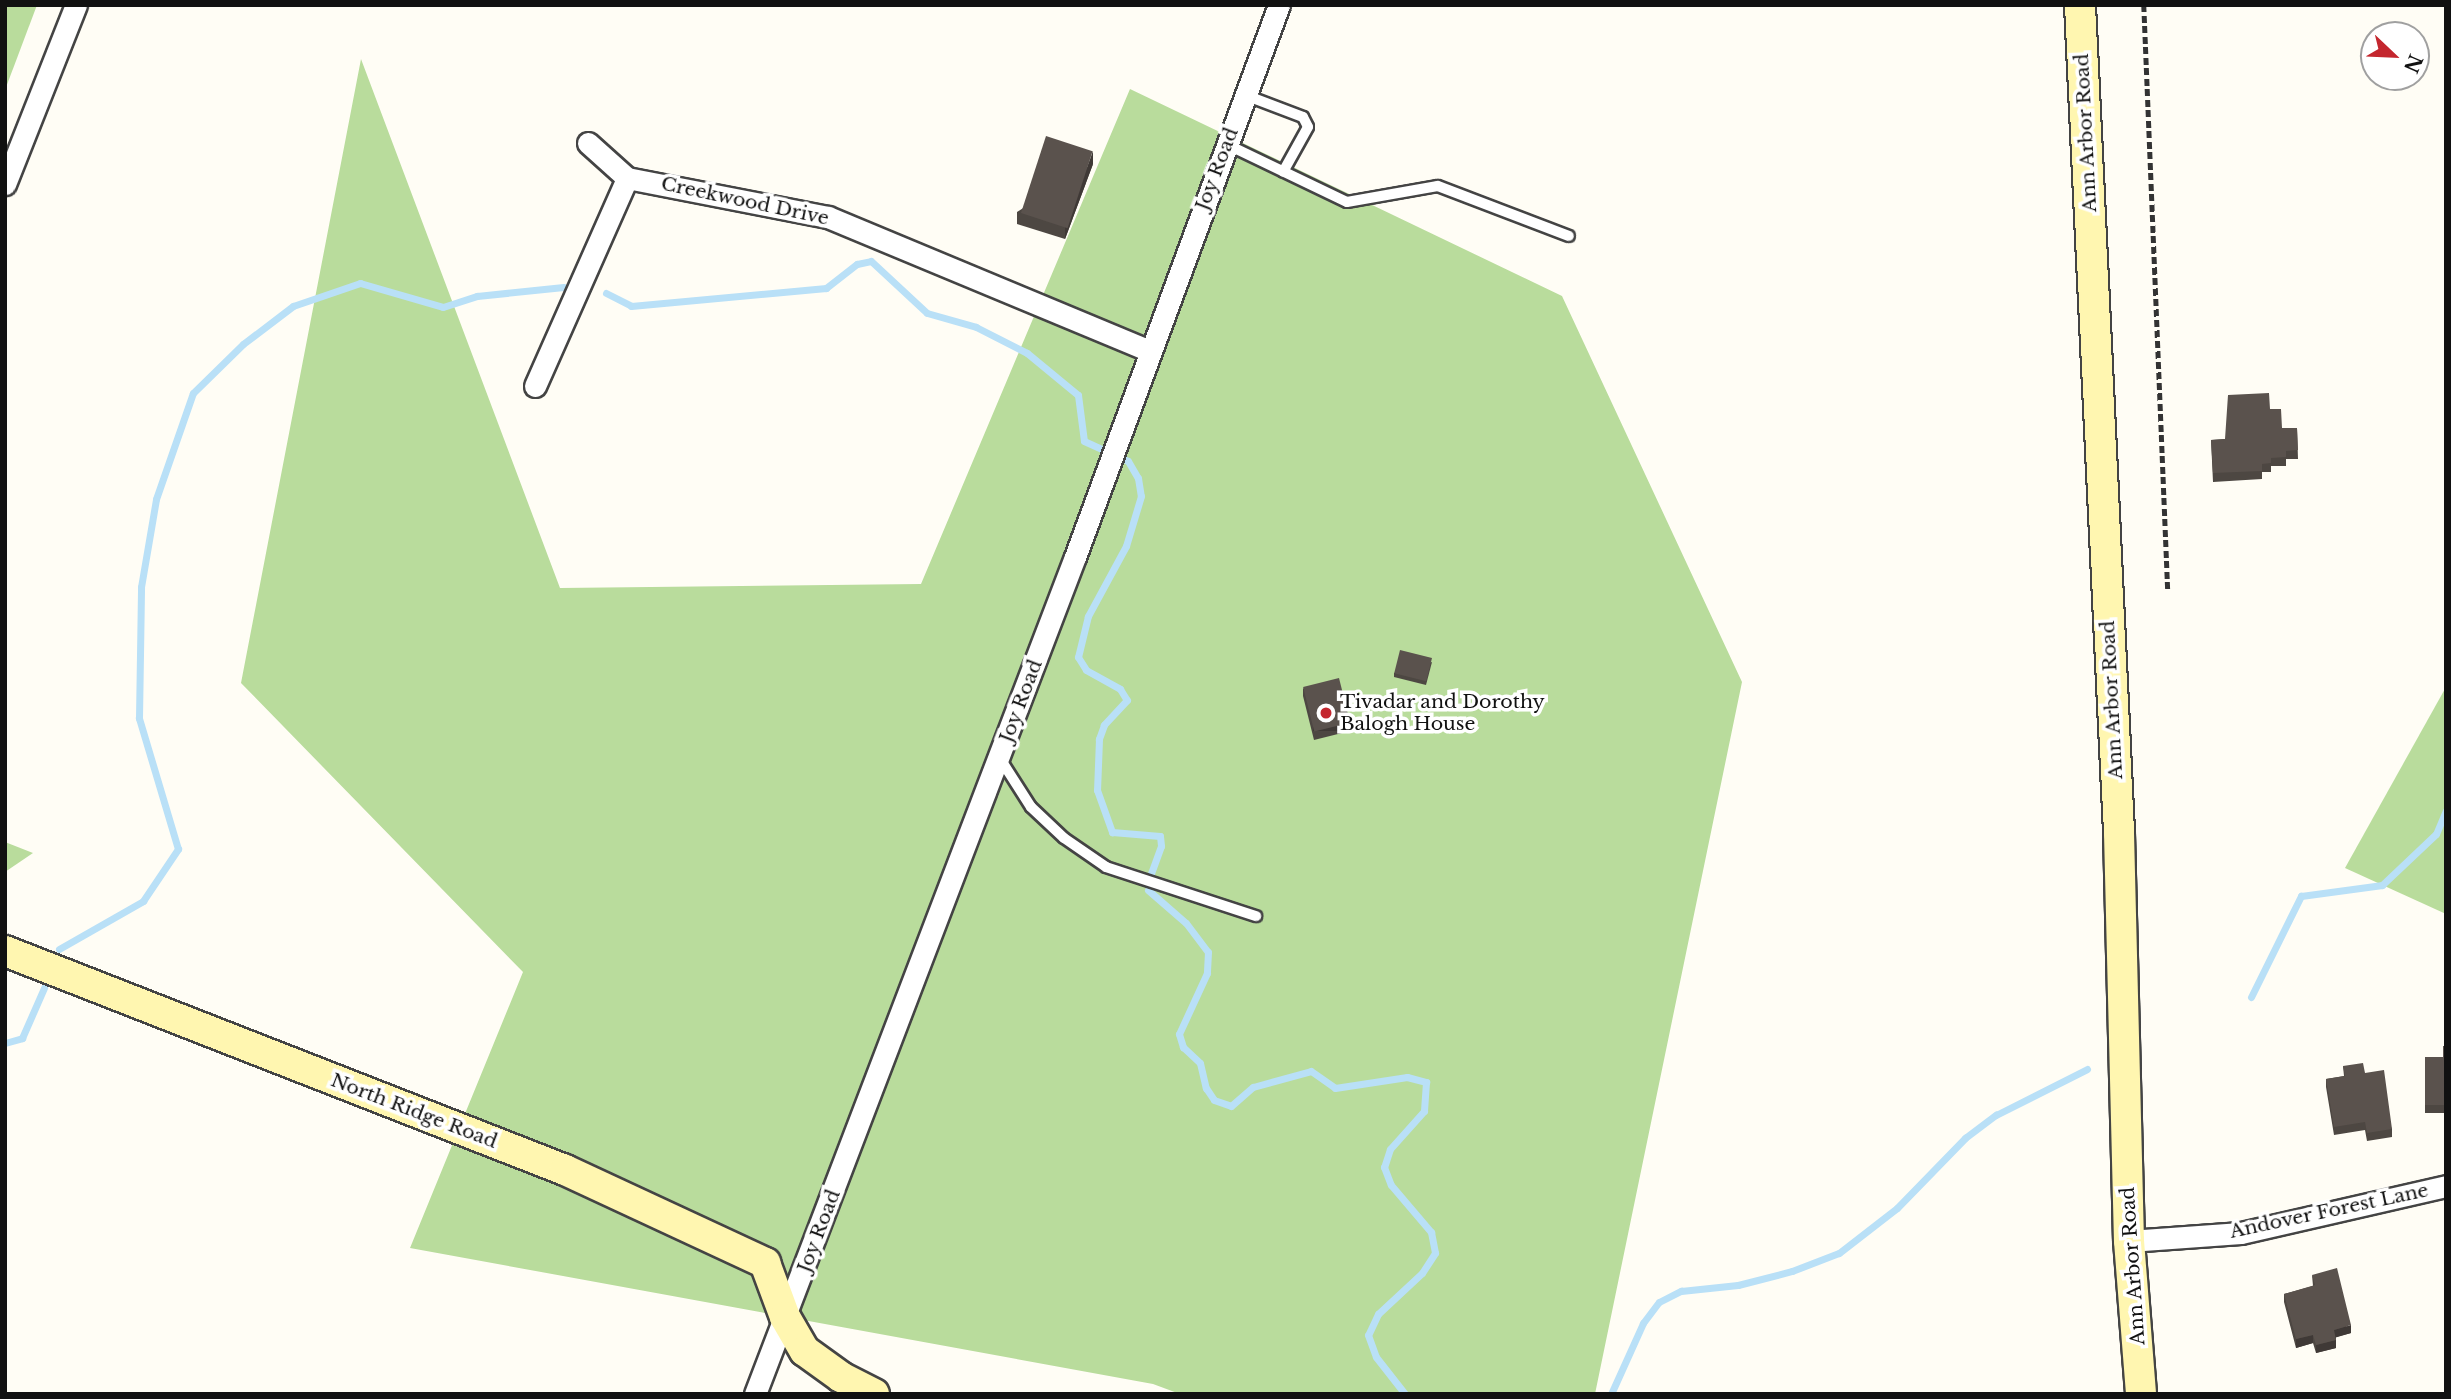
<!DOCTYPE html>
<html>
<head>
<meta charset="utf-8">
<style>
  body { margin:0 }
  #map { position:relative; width:2451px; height:1399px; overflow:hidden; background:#fffdf5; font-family:"Libre Baskerville",serif }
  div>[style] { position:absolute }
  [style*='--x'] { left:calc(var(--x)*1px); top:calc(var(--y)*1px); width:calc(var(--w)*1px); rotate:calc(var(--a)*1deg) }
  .forest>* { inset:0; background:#b9dc9c }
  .stream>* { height:7px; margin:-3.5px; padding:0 3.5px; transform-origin:3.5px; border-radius:3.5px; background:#b9e0f7 }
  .path>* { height:4.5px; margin-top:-2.25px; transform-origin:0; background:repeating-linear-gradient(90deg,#333 0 7px,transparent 0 10.5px) }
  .roads { filter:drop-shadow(2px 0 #444) drop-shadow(-2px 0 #444) drop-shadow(0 2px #444) drop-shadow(0 -2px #444) }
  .lane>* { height:10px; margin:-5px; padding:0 5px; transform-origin:5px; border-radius:5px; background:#fff }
  .street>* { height:21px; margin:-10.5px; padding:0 10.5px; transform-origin:10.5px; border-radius:10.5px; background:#fff }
  .secondary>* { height:30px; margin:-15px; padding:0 15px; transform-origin:15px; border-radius:15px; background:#fff6b0 }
  .wall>* { inset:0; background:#4d4742 }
  .shaded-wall>* { inset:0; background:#3f3936; transform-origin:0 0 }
  .building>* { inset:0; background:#5a524d; transform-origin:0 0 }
  .dots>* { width:19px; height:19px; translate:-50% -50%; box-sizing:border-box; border:4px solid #fff; border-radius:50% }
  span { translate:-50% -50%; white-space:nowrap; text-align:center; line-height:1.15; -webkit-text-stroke:7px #fff; paint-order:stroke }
  .street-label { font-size:19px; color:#111 }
  .poi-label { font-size:19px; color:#111 }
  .left { translate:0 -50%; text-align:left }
  .frame { position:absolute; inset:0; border:7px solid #111; pointer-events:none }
  .north { position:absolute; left:2360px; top:21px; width:70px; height:70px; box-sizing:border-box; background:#fff; border:2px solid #a0a0a0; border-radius:50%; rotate:113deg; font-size:19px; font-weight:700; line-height:28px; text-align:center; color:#111 }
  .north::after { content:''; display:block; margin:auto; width:24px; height:32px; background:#c4262e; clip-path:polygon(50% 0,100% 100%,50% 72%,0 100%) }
</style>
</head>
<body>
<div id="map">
  <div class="forest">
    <i style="clip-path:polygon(5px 5px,37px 5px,5px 90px)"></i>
    <i style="clip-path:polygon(361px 59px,560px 588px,921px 584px,1130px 89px,1562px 296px,1742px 682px,1595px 1394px,1180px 1394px,1153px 1384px,410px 1248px,523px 972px,241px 683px)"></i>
    <i style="clip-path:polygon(2446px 687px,2446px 914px,2345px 868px)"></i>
    <i style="clip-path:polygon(5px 842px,33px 853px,5px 872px)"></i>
  </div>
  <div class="stream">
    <i style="--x:606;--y:293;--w:28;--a:27"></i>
    <i style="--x:631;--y:306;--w:196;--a:-5.3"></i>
    <i style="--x:826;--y:288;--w:39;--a:-38"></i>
    <i style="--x:857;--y:264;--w:14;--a:-12"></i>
    <i style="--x:871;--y:261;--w:76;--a:42.9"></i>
    <i style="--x:927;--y:313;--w:51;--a:15.9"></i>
    <i style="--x:976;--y:327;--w:57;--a:27"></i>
    <i style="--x:1027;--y:353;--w:66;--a:39.5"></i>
    <i style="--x:1078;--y:395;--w:46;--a:82.6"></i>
    <i style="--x:1084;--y:441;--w:48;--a:24.4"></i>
    <i style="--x:1128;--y:461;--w:20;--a:60"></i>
    <i style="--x:1138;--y:478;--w:18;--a:81"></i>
    <i style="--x:1141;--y:496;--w:52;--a:106.7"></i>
    <i style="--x:1126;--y:546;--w:80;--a:118.5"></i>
    <i style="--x:1088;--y:616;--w:42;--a:103.7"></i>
    <i style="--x:1078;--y:657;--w:15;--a:58"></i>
    <i style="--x:1086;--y:670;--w:39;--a:29"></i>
    <i style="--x:1120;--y:689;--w:13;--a:58"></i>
    <i style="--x:1127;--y:700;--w:34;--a:133"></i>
    <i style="--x:1104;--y:725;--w:15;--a:110"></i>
    <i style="--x:1099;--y:739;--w:51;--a:92.2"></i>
    <i style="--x:1097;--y:790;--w:45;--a:70.3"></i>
    <i style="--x:1112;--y:832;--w:48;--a:4.8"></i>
    <i style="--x:1160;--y:836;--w:10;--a:84"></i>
    <i style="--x:1161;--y:846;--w:32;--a:110"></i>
    <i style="--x:1148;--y:890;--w:50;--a:41"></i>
    <i style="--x:1186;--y:923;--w:36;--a:53"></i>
    <i style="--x:1208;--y:952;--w:21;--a:93"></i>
    <i style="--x:1207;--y:973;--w:67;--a:114.7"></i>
    <i style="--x:1179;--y:1034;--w:14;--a:73"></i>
    <i style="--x:1183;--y:1047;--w:23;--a:43"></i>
    <i style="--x:1200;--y:1063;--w:26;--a:77"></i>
    <i style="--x:1206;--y:1088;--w:14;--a:56"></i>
    <i style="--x:1214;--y:1100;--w:18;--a:19"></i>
    <i style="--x:1231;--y:1106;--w:29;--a:-41"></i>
    <i style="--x:1253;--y:1087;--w:60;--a:-15.4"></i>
    <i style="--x:1311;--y:1071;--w:29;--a:35"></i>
    <i style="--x:1335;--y:1088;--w:73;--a:-8.7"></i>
    <i style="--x:1407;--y:1077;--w:20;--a:15"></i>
    <i style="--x:1426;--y:1082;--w:29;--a:94"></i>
    <i style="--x:1424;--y:1111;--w:51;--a:131.8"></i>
    <i style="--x:1390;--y:1149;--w:19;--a:108"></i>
    <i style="--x:1384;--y:1167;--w:19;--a:69"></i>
    <i style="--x:1391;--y:1185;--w:62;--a:49.6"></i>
    <i style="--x:1431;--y:1232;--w:21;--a:79"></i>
    <i style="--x:1435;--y:1253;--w:24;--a:123"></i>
    <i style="--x:1422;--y:1273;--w:60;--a:137"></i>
    <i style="--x:1378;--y:1314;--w:23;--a:115"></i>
    <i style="--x:1368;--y:1335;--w:23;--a:70"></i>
    <i style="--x:1376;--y:1357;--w:47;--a:51.9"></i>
    <i style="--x:59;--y:949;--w:97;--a:-29.7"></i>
    <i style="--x:143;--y:901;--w:63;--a:-56.1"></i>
    <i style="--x:178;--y:849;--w:137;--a:-106.6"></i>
    <i style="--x:139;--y:718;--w:131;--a:-89.1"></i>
    <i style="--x:141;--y:587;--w:89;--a:-80.3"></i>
    <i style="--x:156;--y:499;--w:112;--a:-70.8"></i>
    <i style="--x:193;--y:393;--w:70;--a:-44.4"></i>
    <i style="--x:243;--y:344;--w:63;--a:-37.2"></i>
    <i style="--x:293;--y:306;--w:71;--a:-18.9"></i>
    <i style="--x:360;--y:283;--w:86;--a:16.1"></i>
    <i style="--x:443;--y:307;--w:36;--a:-18"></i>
    <i style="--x:477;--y:296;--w:87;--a:-5.9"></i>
    <i style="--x:2251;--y:997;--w:113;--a:-63.7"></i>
    <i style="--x:2301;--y:896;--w:82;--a:-7.7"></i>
    <i style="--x:2382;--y:885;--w:74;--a:-43.4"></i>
    <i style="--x:2436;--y:834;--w:25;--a:-67"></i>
    <i style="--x:5;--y:1043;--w:18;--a:-16"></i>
    <i style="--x:22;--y:1038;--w:55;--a:-66.3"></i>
    <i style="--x:1611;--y:1394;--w:78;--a:-65.7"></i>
    <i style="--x:1643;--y:1323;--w:26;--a:-53"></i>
    <i style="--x:1659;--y:1302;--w:25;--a:-27"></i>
    <i style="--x:1681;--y:1291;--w:57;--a:-6"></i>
    <i style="--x:1738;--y:1285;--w:56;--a:-14.5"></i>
    <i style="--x:1792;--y:1271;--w:50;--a:-21"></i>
    <i style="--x:1839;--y:1253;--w:73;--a:-37.8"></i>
    <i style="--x:1897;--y:1208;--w:98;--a:-45.8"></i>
    <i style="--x:1965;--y:1138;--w:39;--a:-37"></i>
    <i style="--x:1996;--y:1115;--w:102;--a:-26.8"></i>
  </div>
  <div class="path">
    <i style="--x:2144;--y:5;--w:587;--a:87.66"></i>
  </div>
  <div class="roads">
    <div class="lane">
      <i style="--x:1245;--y:95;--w:62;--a:20.8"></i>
      <i style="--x:1303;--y:117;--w:11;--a:63"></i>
      <i style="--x:1308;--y:127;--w:51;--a:119.1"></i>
      <i style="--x:1226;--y:144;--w:134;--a:25.6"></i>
      <i style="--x:1347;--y:202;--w:92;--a:-10"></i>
      <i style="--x:1438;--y:186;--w:140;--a:20.9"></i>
      <i style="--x:999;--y:757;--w:59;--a:57.4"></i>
      <i style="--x:1031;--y:807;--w:45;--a:43.2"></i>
      <i style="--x:1064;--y:838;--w:51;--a:34.6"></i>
      <i style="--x:1106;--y:867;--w:158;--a:18.1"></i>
    </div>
    <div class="street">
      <i style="--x:588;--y:143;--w:52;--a:41.9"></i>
      <i style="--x:5;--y:184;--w:193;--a:-68.4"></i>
      <i style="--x:535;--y:386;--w:227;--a:-66.1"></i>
      <i style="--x:627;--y:178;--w:205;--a:11"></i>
      <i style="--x:828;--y:217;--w:347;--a:22.6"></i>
      <i style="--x:2129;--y:1241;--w:112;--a:-4.1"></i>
      <i style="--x:2241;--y:1233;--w:210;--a:-12.9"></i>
      <i style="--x:755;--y:1394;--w:896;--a:-69.08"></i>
      <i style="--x:1075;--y:557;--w:588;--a:-69.72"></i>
    </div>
    <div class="secondary">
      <i style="--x:2080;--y:5;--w:829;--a:87.3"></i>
      <i style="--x:2119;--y:833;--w:408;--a:88.6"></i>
      <i style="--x:2129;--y:1241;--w:153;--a:85.5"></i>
      <i style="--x:5;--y:951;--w:601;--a:21.36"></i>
      <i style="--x:565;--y:1170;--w:221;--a:24.9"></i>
      <i style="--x:765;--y:1263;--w:58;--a:69.7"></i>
      <i style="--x:785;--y:1317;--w:39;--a:60"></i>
      <i style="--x:805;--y:1351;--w:44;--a:35.8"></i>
      <i style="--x:841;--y:1377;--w:37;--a:27"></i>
    </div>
  </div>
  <div class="wall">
    <i style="clip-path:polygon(1093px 164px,1065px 239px,1017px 224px,1017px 212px)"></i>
    <i style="clip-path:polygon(2270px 409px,2282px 428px,2297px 428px,2298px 459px,2286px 459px,2286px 466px,2271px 466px,2271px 472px,2262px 472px,2262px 479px,2213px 482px,2211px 440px,2225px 439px)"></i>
    <i style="clip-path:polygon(1432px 662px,1426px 685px,1394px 677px,1394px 673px)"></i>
    <i style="clip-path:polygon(1303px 688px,1350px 731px,1314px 740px,1303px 696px)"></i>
    <i style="clip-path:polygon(2446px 1046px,2446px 1113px,2425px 1113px,2425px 1057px,2443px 1057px)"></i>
    <i style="clip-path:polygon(2343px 1066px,2365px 1073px,2392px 1129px,2392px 1137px,2367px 1141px,2365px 1130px,2334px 1135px,2326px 1087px,2326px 1079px,2344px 1076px)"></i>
    <i style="clip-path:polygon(2312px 1275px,2351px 1333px,2336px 1337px,2336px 1348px,2316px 1353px,2313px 1343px,2296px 1348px,2284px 1302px,2284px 1294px,2313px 1286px)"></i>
  </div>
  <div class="shaded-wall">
    <i style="clip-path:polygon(1093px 151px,1093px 164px,1065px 239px,1065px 227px)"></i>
    <i style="left:1350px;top:723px;width:8px;height:37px;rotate:90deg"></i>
    <i style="clip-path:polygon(2351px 1325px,2351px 1333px,2334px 1338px,2334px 1330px)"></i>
    <i style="clip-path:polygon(2313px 1335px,2313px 1343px,2296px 1348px,2296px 1339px)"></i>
    <i style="clip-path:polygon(2336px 1340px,2336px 1348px,2316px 1353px,2316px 1345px)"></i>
  </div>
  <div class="building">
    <i style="left:1046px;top:136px;width:49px;height:81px;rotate:18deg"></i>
    <i style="clip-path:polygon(2269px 393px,2270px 409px,2281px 409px,2282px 428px,2297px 428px,2298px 450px,2286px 451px,2286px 457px,2271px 458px,2271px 463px,2262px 464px,2262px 471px,2213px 473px,2211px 440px,2225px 439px,2228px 395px)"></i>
    <i style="left:1400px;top:650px;width:33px;height:24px;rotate:14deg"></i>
    <i style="left:1339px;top:678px;width:46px;height:37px;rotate:76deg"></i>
    <i style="clip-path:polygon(2443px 1046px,2446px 1046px,2446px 1105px,2425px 1105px,2425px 1057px,2443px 1057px)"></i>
    <i style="clip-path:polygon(2363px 1063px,2365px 1073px,2384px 1070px,2392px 1129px,2367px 1133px,2365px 1122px,2334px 1127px,2326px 1079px,2345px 1076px,2343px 1066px)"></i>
    <i style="clip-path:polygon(2337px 1268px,2351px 1325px,2334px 1330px,2336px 1340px,2316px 1345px,2313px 1335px,2296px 1339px,2284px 1294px,2315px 1285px,2312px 1275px)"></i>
    <i style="clip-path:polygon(2446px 1283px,2446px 1299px,2444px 1299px)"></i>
  </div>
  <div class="dots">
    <i style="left:1326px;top:713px;background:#c4262e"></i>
  </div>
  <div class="street-label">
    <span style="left:2086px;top:133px;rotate:-93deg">Ann Arbor Road</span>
    <span style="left:1217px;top:169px;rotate:-69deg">Joy Road</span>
    <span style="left:745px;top:201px;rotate:12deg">Creekwood Drive</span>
    <span style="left:2112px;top:700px;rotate:-93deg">Ann Arbor Road</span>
    <span style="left:1021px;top:701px;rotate:-69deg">Joy Road</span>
    <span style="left:414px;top:1111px;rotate:21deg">North Ridge Road</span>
    <span style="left:2329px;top:1211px;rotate:-12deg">Andover Forest Lane</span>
    <span style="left:819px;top:1231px;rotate:-69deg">Joy Road</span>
    <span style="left:2133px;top:1266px;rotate:-94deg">Ann Arbor Road</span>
  </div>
  <div class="poi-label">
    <span class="left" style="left:1340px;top:713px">Tivadar and Dorothy<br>Balogh House</span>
  </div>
  <div class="frame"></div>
  <div class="north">N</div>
</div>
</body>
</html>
